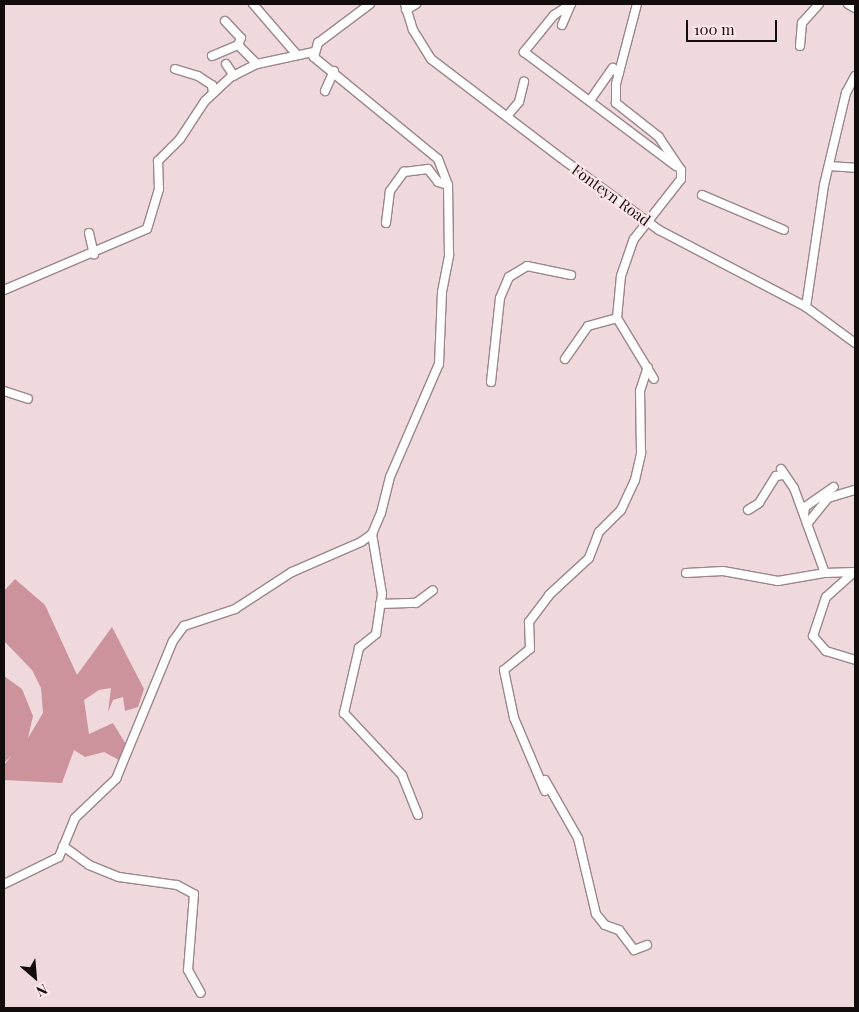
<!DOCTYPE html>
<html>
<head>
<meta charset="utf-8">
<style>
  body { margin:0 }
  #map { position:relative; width:859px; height:1012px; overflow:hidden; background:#efd9dc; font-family:"Playfair Display",serif }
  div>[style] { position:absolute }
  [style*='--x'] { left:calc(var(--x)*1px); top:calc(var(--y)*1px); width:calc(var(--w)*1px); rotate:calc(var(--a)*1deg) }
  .forest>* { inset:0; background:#cc939d }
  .roads { filter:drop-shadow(1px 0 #9b8689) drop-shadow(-1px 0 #9b8689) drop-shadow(0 1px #9b8689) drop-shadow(0 -1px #9b8689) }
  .minor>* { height:8px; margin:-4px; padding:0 4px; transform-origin:4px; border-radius:4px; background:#fff }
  span { translate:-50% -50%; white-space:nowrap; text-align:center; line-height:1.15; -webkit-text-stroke:4.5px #fde6e9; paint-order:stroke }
  .street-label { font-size:15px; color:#130c0d }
  .frame { position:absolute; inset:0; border:5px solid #130c0d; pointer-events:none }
  .north { position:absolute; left:10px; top:952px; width:50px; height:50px; -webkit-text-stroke:4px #fde6e9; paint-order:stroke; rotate:153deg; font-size:14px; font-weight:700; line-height:20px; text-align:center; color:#130c0d }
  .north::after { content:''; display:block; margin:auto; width:18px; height:22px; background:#130c0d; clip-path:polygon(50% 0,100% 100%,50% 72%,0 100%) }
  .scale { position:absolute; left:686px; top:20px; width:91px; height:22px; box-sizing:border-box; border:2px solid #130c0d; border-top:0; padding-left:6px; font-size:15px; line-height:18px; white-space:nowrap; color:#130c0d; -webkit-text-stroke:4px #fde6e9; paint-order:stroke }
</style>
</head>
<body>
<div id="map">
  <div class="forest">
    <i style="clip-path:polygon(15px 579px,45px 605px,77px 675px,112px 627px,144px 689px,138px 707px,125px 711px,123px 697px,113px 700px,108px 712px,111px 688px,99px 690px,84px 700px,89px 734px,113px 723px,127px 746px,119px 760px,104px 752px,85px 757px,74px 750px,62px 783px,4px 780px,4px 765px,12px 755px,4px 763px,4px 676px,22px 689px,33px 716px,28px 738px,43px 713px,41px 688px,32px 670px,4px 641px,4px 591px)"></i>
  </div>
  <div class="roads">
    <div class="minor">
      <i style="--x:253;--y:4;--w:67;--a:49.2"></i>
      <i style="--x:405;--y:4;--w:27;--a:73"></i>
      <i style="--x:413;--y:30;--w:34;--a:58"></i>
      <i style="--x:431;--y:59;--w:163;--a:37.3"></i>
      <i style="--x:561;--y:158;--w:122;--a:36.3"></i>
      <i style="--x:659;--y:230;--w:166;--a:27.6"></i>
      <i style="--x:806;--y:307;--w:61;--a:36.3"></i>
      <i style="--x:571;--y:4;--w:20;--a:147"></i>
      <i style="--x:554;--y:15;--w:48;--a:129"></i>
      <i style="--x:524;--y:52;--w:190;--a:36.9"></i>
      <i style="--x:848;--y:4;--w:8;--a:30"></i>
      <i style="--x:406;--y:10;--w:12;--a:-31"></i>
      <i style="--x:225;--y:21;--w:23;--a:47"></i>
      <i style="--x:241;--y:38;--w:8;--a:113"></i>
      <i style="--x:562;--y:25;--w:23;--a:-67"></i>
      <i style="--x:800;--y:46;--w:23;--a:-85"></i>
      <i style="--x:802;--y:23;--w:25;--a:-48"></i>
      <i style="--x:212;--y:56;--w:28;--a:-23"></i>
      <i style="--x:238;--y:45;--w:27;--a:45"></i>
      <i style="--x:226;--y:64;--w:14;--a:56"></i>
      <i style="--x:175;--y:69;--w:24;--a:17"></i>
      <i style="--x:198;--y:76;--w:17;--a:33"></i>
      <i style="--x:212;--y:85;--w:8;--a:83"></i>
      <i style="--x:325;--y:91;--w:22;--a:-66"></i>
      <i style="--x:591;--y:99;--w:38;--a:-55"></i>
      <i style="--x:613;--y:68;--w:8;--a:45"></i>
      <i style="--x:508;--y:115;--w:17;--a:-50"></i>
      <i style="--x:519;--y:102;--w:21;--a:-76"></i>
      <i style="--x:829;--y:166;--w:26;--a:4"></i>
      <i style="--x:702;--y:195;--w:89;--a:23.1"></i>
      <i style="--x:386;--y:223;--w:32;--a:-83"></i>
      <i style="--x:390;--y:191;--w:24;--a:-54"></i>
      <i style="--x:404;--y:172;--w:24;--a:-7"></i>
      <i style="--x:428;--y:169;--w:16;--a:52"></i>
      <i style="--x:438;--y:182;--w:10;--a:17"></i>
      <i style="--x:89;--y:233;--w:22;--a:77"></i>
      <i style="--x:4;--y:290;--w:155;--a:-23.1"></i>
      <i style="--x:147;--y:229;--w:42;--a:-73.3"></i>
      <i style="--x:159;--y:189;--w:28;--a:-92"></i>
      <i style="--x:158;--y:161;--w:31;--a:-45"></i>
      <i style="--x:180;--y:139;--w:45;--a:-56.7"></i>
      <i style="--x:205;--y:101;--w:35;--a:-43"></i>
      <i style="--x:231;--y:77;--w:29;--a:-27"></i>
      <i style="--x:257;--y:64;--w:57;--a:-12.1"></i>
      <i style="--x:806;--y:307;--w:123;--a:-81.6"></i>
      <i style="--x:824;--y:185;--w:95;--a:-76.6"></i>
      <i style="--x:846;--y:93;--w:19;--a:-62"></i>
      <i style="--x:617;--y:318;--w:71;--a:58.8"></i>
      <i style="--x:565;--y:359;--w:40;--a:-55.1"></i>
      <i style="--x:588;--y:326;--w:30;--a:-15"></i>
      <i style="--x:617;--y:318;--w:42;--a:-84.6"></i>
      <i style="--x:621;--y:276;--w:39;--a:-71"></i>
      <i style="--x:634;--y:239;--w:76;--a:-51.9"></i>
      <i style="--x:681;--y:179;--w:9;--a:-90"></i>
      <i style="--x:681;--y:170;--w:40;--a:-124"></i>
      <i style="--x:659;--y:137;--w:55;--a:-141.7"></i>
      <i style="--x:616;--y:103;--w:19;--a:-90"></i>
      <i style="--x:616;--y:84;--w:83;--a:-75.3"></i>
      <i style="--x:491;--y:382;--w:84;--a:-83.9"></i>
      <i style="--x:500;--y:298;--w:23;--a:-67"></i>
      <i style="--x:509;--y:277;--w:21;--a:-31"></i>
      <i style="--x:527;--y:266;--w:45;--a:11.6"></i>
      <i style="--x:4;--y:391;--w:25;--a:18"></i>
      <i style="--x:781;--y:469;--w:23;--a:56"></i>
      <i style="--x:794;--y:488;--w:90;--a:70"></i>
      <i style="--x:825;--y:573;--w:30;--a:-2"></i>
      <i style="--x:748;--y:510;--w:13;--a:-32"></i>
      <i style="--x:759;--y:503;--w:32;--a:-58"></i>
      <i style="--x:776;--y:476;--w:7;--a:-8"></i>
      <i style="--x:804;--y:515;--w:8;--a:-83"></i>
      <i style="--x:805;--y:507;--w:35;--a:-35"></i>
      <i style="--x:807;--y:524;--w:33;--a:-51"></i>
      <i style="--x:828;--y:498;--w:28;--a:-17"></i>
      <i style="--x:372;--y:534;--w:61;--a:80.5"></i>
      <i style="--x:382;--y:594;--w:40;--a:98.5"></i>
      <i style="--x:376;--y:634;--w:22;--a:141"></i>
      <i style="--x:359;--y:648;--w:67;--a:103"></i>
      <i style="--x:344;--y:713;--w:85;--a:46.9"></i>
      <i style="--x:402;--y:775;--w:43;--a:68.2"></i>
      <i style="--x:686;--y:573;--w:37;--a:-3"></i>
      <i style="--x:723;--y:571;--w:56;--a:10.3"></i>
      <i style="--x:778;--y:581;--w:48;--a:-9.7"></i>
      <i style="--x:853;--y:573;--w:36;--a:138"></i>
      <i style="--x:826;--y:597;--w:41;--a:108.4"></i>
      <i style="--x:813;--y:636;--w:20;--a:49"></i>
      <i style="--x:826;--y:651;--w:30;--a:17"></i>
      <i style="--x:380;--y:604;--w:36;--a:-2"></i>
      <i style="--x:416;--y:603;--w:21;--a:-37"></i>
      <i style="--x:545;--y:780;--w:67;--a:60.4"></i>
      <i style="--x:578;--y:838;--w:78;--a:76.7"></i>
      <i style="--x:596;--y:914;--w:14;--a:51"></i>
      <i style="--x:605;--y:925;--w:15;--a:20"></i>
      <i style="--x:619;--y:930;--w:25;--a:53"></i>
      <i style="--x:634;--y:950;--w:14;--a:-21"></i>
      <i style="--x:545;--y:791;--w:79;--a:-113"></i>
      <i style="--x:514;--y:718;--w:49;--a:-101.8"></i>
      <i style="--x:504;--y:670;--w:33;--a:-39"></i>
      <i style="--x:530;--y:649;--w:27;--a:-92"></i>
      <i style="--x:529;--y:622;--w:34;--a:-53"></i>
      <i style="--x:549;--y:595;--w:54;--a:-42.8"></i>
      <i style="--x:589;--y:558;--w:28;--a:-69"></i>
      <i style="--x:599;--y:532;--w:31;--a:-45"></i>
      <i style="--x:621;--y:510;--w:33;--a:-65"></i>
      <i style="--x:635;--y:480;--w:28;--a:-77"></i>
      <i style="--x:641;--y:453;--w:62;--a:-90.9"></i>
      <i style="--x:640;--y:391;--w:25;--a:-72"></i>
      <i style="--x:63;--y:846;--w:32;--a:36"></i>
      <i style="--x:89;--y:865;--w:32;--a:22"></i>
      <i style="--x:119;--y:877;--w:59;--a:7.9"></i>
      <i style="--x:177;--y:885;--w:19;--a:28"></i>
      <i style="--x:194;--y:894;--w:76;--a:94.5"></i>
      <i style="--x:188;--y:970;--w:26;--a:61"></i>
      <i style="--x:4;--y:884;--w:61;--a:-26.1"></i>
      <i style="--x:59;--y:857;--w:42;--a:-67.7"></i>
      <i style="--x:75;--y:818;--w:57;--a:-43.6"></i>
      <i style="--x:116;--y:779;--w:149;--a:-67.6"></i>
      <i style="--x:173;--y:641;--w:19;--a:-54"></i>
      <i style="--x:184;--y:626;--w:54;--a:-18.4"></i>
      <i style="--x:235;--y:609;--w:68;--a:-33"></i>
      <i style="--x:292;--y:572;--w:75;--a:-23.5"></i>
      <i style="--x:361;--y:542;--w:14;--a:-36"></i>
      <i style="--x:372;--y:534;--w:23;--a:-67"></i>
      <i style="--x:381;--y:513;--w:37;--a:-76"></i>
      <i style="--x:390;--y:477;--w:123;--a:-66.6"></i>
      <i style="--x:439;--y:364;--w:72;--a:-87.6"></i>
      <i style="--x:442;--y:292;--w:38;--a:-79"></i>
      <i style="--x:449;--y:255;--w:70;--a:-90.8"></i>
      <i style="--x:448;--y:185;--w:28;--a:-111"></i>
      <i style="--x:438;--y:159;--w:161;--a:-140.6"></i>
      <i style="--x:314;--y:57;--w:15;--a:-74"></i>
      <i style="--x:318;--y:43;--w:65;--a:-36.9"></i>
    </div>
  </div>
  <div class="street-label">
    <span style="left:611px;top:195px;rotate:36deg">Fonteyn Road</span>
  </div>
  <div class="frame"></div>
  <div class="north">N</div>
  <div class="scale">100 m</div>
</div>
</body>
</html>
